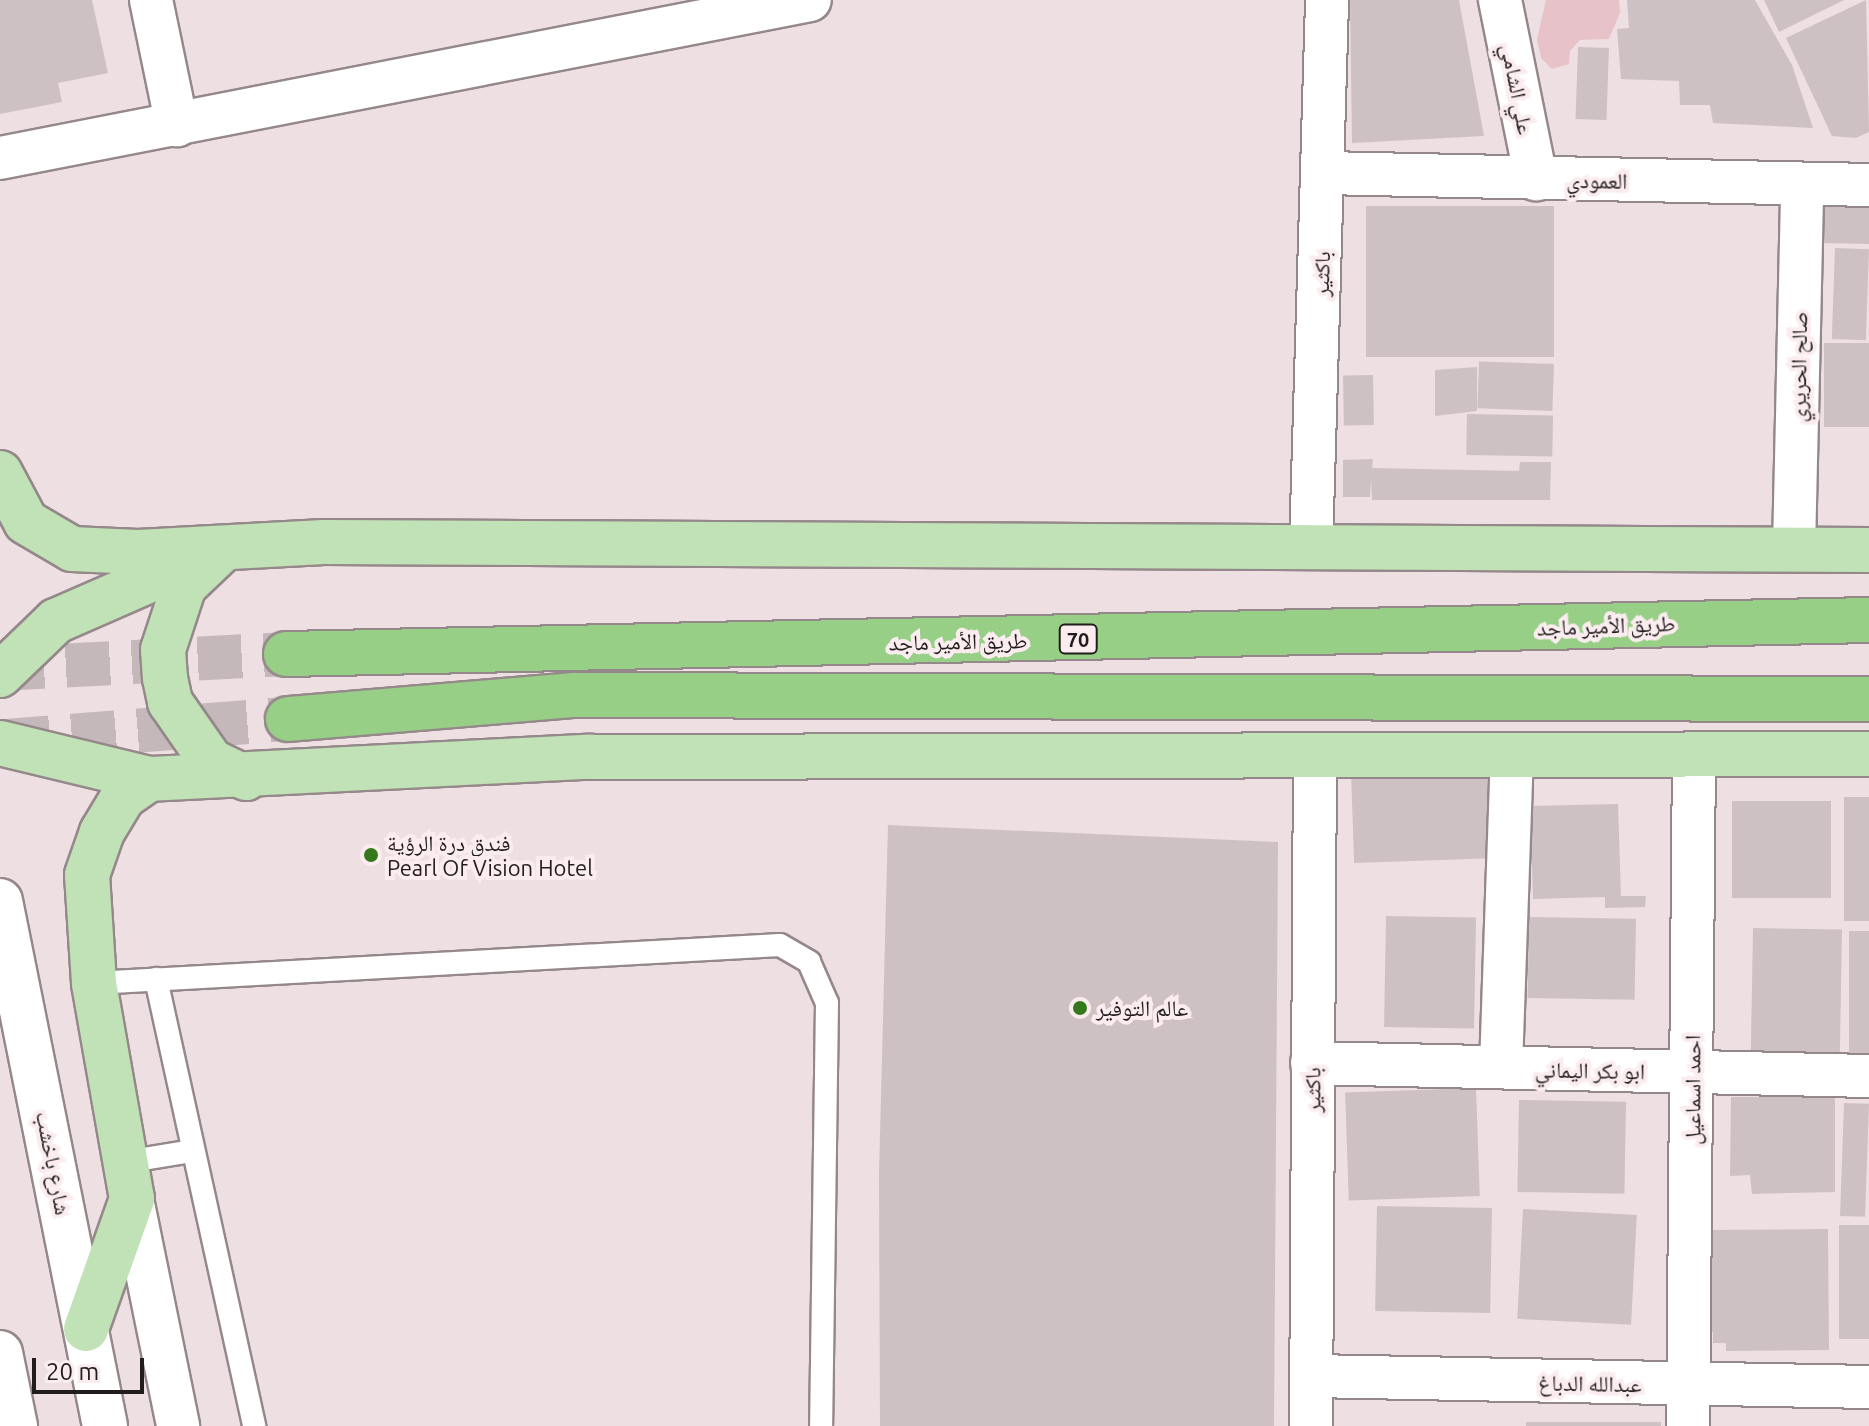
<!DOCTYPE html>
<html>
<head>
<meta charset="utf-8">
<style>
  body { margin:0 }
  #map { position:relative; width:1869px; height:1426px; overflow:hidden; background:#eedfe2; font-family:Ubuntu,"Noto Naskh Arabic",sans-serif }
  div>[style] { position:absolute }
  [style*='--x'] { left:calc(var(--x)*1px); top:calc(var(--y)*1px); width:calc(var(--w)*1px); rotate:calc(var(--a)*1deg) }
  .green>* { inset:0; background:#e7c3c9 }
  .building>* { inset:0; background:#cec1c3; transform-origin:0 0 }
  .highway-tunnel>* { height:44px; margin-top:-22px; transform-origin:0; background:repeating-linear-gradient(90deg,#c5b8bb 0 44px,transparent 0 66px) }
  .roads { filter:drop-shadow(2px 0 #95888a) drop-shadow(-2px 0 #95888a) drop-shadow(0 2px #95888a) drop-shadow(0 -2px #95888a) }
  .lane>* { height:22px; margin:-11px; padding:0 11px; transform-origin:11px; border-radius:11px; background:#fff }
  .street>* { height:42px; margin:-21px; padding:0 21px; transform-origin:21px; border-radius:21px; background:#fff }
  .secondary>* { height:44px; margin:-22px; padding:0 22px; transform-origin:22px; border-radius:22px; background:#fff }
  .primary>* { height:44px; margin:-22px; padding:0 22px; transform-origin:22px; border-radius:22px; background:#c1e2b7 }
  .highway>* { height:44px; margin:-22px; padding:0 22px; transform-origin:22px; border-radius:22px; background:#97cf87 }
  .dots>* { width:22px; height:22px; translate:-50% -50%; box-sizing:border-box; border:4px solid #fbedef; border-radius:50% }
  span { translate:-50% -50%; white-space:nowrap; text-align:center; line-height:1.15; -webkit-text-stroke:8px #fbedef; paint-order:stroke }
  .shield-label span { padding:2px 6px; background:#fbedef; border:2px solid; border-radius:6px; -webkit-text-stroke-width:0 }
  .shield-label { font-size:20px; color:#221d1d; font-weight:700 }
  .street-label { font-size:22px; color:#221d1d }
  .poi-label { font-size:22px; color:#221d1d }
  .left { translate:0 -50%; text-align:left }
  .scale { position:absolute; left:32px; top:1358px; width:112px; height:36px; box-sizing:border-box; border:4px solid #221d1d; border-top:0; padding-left:10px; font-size:24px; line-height:28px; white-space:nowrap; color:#221d1d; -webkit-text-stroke:6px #fbedef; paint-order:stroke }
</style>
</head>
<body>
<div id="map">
  <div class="green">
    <i style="clip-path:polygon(1546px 0,1619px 0,1620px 13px,1609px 39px,1580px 40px,1570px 51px,1569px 64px,1552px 69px,1541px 58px,1537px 39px)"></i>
  </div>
  <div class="building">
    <i style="clip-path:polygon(0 0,92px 0,108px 73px,58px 83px,62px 102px,0 114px)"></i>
    <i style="clip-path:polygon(1350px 0,1459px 0,1484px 136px,1352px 143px)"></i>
    <i style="clip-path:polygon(1627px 0,1755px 0,1792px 65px,1813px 128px,1713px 123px,1710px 105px,1680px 105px,1679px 81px,1621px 79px,1617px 29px,1629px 28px)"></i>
    <i style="clip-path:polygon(1764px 0,1844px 0,1779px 32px)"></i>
    <i style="clip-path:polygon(1866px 0,1869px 132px,1856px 138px,1832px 136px,1786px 38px)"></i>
    <i style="left:1578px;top:47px;width:31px;height:72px;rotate:2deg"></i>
    <i style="clip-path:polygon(1869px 190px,1869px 244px,1820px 243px,1819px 204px)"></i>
    <i style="left:1366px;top:206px;width:188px;height:151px"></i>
    <i style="left:1835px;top:248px;width:34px;height:91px;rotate:2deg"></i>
    <i style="left:1824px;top:343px;width:45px;height:84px"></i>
    <i style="left:1554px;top:364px;width:47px;height:75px;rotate:92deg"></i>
    <i style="clip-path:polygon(1477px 367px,1477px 411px,1435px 416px,1435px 370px)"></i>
    <i style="left:1373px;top:375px;width:50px;height:30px;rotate:89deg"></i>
    <i style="left:1467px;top:414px;width:86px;height:41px;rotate:1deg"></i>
    <i style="clip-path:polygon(1373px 459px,1372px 468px,1519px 471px,1520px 462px,1551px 462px,1550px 500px,1372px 500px,1371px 479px,1370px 497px,1343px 497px,1343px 460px)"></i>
    <i style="left:1495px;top:770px;width:88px;height:144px;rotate:88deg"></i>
    <i style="left:1844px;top:797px;width:25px;height:124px"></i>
    <i style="left:1732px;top:801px;width:99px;height:97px"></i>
    <i style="clip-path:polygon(1618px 804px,1621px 896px,1646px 896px,1645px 907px,1605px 908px,1605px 897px,1533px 899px,1530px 806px)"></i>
    <i style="clip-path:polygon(888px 825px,1278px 842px,1274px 1426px,880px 1426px,879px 1174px)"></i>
    <i style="left:1386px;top:916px;width:90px;height:111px;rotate:1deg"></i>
    <i style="left:1529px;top:917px;width:107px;height:81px;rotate:1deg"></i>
    <i style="left:1753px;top:928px;width:89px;height:126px;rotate:1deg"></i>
    <i style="left:1849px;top:931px;width:20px;height:123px"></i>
    <i style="left:1476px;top:1088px;width:108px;height:131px;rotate:88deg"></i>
    <i style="clip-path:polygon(1731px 1097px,1835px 1097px,1835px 1192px,1752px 1194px,1750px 1175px,1730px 1176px)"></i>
    <i style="left:1519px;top:1100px;width:107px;height:92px;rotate:1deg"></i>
    <i style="left:1844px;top:1103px;width:25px;height:113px;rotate:2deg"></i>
    <i style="left:1377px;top:1206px;width:115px;height:105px;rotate:1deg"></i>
    <i style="left:1523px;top:1209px;width:114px;height:110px;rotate:3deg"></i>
    <i style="left:1839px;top:1225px;width:30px;height:114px"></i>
    <i style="clip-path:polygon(1828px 1229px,1829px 1350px,1726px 1351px,1726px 1343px,1713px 1343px,1713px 1332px,1704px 1332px,1703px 1230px)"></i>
    <i style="left:1526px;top:1422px;width:135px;height:4px"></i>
  </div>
  <div class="highway-tunnel">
    <i style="--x:0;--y:669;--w:286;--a:-3"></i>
    <i style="--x:6;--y:741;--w:283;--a:-4.5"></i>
  </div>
  <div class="roads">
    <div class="lane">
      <i style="--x:156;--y:979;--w:458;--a:77.6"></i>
      <i style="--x:94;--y:983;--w:687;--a:-3.17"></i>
      <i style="--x:780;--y:945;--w:34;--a:30"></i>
      <i style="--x:809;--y:962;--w:45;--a:66.3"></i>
      <i style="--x:827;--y:1003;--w:423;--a:90.8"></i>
      <i style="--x:125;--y:1162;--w:68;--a:-9.3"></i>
    </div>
    <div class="street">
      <i style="--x:151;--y:0;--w:128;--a:78.3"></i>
      <i style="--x:1500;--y:0;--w:183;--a:78.6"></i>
      <i style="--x:0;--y:158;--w:825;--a:-11.04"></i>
      <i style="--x:1324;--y:173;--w:545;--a:1.26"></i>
      <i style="--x:1311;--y:547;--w:547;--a:-88.32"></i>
      <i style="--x:1794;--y:549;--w:364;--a:-88.7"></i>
      <i style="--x:1312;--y:1063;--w:557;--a:1.34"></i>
      <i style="--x:1501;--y:1067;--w:313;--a:-88"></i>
      <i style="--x:132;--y:1199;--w:232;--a:78.5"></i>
      <i style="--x:1312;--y:1376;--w:557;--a:1.13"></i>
      <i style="--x:1311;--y:1426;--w:671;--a:-89.66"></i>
      <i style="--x:1688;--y:1426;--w:672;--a:-89.49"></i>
    </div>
    <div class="secondary">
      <i style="--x:0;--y:901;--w:535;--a:78.69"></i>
      <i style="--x:0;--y:1353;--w:75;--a:78.4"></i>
    </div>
    <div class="primary">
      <i style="--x:0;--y:473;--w:55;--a:62"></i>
      <i style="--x:26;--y:522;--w:53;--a:30.4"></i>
      <i style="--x:72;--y:549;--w:66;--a:2.6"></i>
      <i style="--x:138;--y:552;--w:186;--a:-3.1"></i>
      <i style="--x:324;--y:542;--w:1545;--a:0.3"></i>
      <i style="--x:223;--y:549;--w:54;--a:136.5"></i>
      <i style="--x:184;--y:586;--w:67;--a:108.2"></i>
      <i style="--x:163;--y:650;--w:28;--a:86"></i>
      <i style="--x:165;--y:678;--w:25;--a:78"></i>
      <i style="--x:170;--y:702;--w:72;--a:55.2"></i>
      <i style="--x:211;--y:761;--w:39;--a:26"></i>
      <i style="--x:0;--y:675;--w:78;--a:-44"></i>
      <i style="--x:56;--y:621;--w:147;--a:-23.6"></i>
      <i style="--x:0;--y:743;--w:153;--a:13.6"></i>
      <i style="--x:86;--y:1329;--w:138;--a:-70.5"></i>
      <i style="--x:132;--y:1199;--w:219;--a:-100"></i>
      <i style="--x:94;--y:983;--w:108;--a:-93.7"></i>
      <i style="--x:87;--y:875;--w:46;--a:-70.8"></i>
      <i style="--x:102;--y:832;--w:41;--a:-59"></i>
      <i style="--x:123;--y:797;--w:32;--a:-35"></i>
      <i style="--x:149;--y:779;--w:441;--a:-2.9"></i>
      <i style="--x:589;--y:757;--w:1280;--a:-0.13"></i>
    </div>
    <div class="highway">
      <i style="--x:286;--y:654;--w:1583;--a:-1.23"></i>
      <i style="--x:288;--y:719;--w:287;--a:-4.8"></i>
      <i style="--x:574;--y:695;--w:1295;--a:0.18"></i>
    </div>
  </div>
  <div class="dots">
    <i style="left:371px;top:855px;background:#34791c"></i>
    <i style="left:1080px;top:1008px;background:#34791c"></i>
  </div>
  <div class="shield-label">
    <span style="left:1078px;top:639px">70</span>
  </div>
  <div class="street-label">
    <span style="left:1518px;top:89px;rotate:79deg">علي الشامي</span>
    <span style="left:1597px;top:180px;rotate:1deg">العمودي</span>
    <span style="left:1321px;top:274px;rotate:-88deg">باكثير</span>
    <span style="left:1798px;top:367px;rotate:-89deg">صالح الحريري</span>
    <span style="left:1606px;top:625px;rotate:-2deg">طريق الأمير ماجد</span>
    <span style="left:958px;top:641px;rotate:-1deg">طريق الأمير ماجد</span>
    <span style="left:1590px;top:1070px;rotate:1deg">ابو بكر اليماني</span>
    <span style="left:1312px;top:1090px;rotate:-90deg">باكثير</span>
    <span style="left:1692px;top:1090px;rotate:-90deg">احمد اسماعيل</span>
    <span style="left:54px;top:1163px;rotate:79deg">شارع باخشب</span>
    <span style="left:1590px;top:1383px;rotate:1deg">عبدالله الدباغ</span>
  </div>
  <div class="poi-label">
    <span class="left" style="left:387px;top:855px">فندق درة الرؤية<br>Pearl Of Vision Hotel</span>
    <span class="left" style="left:1096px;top:1008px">عالم التوفير</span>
  </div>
  <div class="scale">20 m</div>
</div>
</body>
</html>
